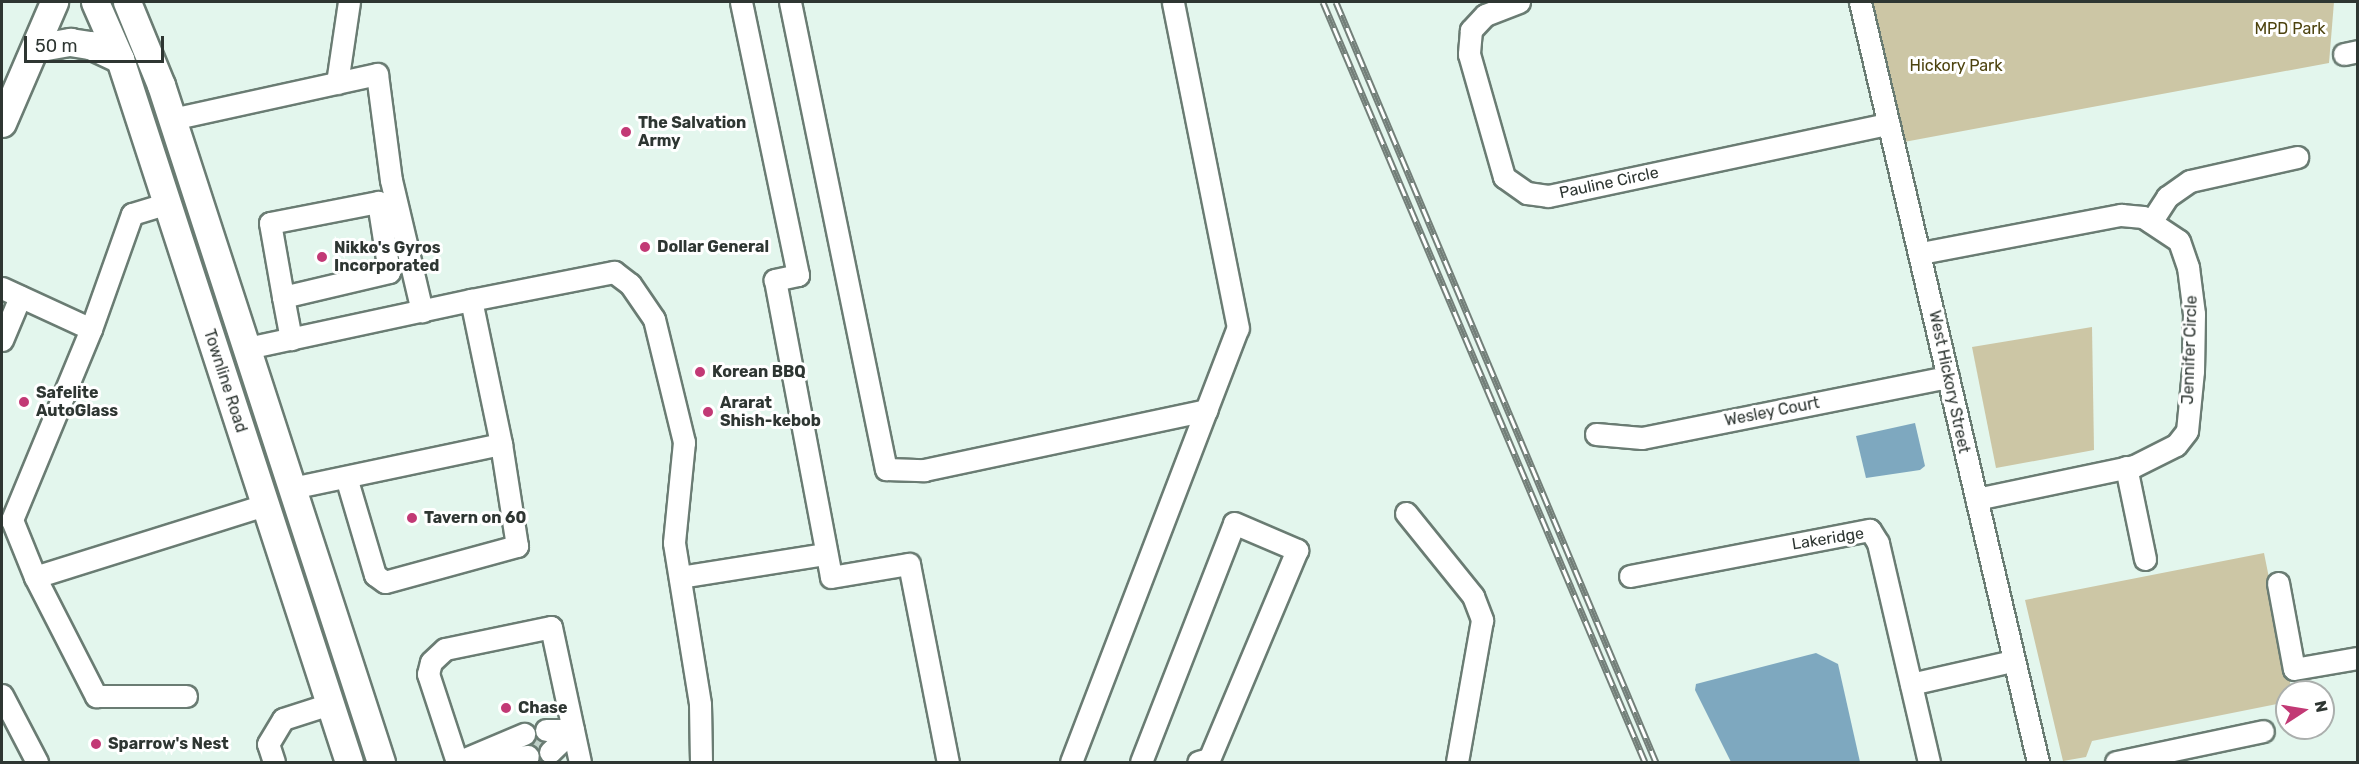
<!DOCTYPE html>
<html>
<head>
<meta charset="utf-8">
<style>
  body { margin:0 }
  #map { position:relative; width:2359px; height:764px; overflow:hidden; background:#e3f6ed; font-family:Rubik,sans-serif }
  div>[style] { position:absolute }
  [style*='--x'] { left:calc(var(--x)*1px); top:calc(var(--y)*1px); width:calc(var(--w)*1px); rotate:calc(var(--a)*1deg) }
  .green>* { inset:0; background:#ccc6a5 }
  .water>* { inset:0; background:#7ea8bf }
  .minor-tunnel>* { height:21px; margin-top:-10.5px; transform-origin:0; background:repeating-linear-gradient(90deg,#bfd0c8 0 21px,transparent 0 31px) }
  .roads { filter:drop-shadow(2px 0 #6a7c73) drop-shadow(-2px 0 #6a7c73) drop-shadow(0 2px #6a7c73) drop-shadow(0 -2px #6a7c73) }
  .minor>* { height:21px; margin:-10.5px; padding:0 10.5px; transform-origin:10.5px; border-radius:10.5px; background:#fff }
  .major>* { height:27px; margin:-13.5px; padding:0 13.5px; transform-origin:13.5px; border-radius:13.5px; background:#fff }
  .rail>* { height:7px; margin-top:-3.5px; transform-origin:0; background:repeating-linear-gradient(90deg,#fff 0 14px,#737f79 0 28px); box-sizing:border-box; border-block:2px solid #737f79 }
  .dots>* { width:16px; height:16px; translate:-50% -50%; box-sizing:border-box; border:3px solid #fff; border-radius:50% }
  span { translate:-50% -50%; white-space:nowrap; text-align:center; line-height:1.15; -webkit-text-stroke:6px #fff; paint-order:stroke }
  .park-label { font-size:16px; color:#4d430f }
  .poi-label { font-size:16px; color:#2e3632; font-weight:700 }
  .left { translate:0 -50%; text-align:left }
  .street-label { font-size:16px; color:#2e3632 }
  .frame { position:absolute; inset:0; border:3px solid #2e3632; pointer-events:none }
  .north { position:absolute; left:2275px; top:680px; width:60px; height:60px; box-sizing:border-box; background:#fff; border:2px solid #abafad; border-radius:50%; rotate:78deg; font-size:16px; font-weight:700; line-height:24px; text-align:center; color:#2e3632 }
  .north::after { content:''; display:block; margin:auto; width:21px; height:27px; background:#c23975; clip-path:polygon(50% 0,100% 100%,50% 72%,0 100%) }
  .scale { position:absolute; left:24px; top:36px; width:140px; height:27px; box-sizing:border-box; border:3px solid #2e3632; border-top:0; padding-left:8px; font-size:18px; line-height:21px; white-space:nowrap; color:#2e3632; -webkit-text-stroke:4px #fff; paint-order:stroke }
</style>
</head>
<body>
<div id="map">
  <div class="green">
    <i style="clip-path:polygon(1872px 2px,2334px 2px,2329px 63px,1904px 142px)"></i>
    <i style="clip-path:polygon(2092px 327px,2094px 450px,1996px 468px,1972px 347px)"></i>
    <i style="clip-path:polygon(2264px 553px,2292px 692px,2287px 692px,2287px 702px,2092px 741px,2086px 757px,2063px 761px,2025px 600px)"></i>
  </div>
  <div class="water">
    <i style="clip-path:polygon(1915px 423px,1925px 466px,1920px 470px,1866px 478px,1856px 436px)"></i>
    <i style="clip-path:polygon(1816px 653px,1838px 664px,1860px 762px,1731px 762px,1695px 690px,1696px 684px)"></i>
  </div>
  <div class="minor-tunnel">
    <i style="--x:526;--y:746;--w:23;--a:-13"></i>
  </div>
  <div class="roads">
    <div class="minor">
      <i style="--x:741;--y:2;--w:279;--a:78.2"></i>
      <i style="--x:798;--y:275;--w:24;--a:168"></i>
      <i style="--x:775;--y:280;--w:302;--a:79.3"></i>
      <i style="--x:831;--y:577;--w:79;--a:-9.5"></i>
      <i style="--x:909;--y:564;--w:202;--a:78.9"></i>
      <i style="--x:790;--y:2;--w:477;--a:78.4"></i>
      <i style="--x:886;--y:469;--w:38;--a:2"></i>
      <i style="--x:924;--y:470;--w:289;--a:-12"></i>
      <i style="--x:1519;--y:2;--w:36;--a:159"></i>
      <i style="--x:1485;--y:15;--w:21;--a:133"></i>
      <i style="--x:1471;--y:30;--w:24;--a:95"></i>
      <i style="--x:1469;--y:54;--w:128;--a:74.1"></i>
      <i style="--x:1504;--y:177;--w:28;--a:35"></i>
      <i style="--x:1527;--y:193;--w:21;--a:8"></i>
      <i style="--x:1548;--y:196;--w:348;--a:-12"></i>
      <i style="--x:1860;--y:2;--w:781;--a:76.82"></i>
      <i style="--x:2344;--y:54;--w:14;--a:-12"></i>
      <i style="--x:337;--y:83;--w:82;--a:-81.6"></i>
      <i style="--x:172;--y:119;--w:210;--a:-12.4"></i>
      <i style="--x:377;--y:74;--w:107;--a:82.5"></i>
      <i style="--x:391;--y:180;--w:135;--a:76.7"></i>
      <i style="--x:2151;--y:222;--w:30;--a:-57"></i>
      <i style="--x:2167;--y:197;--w:28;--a:-35"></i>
      <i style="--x:2190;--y:181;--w:110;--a:-12.6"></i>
      <i style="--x:1921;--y:253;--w:204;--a:-10.8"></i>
      <i style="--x:2121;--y:215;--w:22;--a:5"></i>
      <i style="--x:2143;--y:217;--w:43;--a:33.7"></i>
      <i style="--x:2179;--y:241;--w:28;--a:71"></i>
      <i style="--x:2188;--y:267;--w:47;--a:82.7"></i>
      <i style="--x:2194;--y:314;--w:57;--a:91"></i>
      <i style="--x:2193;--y:371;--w:60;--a:95.7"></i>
      <i style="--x:2187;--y:431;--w:18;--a:128"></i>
      <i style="--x:2176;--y:445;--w:47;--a:153.4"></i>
      <i style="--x:2134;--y:466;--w:161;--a:168.2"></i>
      <i style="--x:2;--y:288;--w:98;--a:24.7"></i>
      <i style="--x:91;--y:329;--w:122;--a:-70.4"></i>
      <i style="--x:132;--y:214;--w:37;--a:-17"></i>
      <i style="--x:283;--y:297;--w:109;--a:-13.3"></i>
      <i style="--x:389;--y:272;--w:71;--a:-98.9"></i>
      <i style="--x:378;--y:202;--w:110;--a:169"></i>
      <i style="--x:270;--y:223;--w:75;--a:80"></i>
      <i style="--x:283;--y:297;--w:43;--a:79.2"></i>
      <i style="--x:471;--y:300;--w:146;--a:-11.1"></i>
      <i style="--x:614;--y:272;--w:20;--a:37"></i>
      <i style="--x:630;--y:284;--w:42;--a:55.6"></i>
      <i style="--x:654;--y:319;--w:127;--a:76.3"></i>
      <i style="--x:684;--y:442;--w:101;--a:95.7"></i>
      <i style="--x:674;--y:543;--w:163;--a:80.8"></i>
      <i style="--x:700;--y:704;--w:58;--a:89"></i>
      <i style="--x:91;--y:329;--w:207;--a:112.5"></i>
      <i style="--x:12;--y:520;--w:61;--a:68"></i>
      <i style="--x:35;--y:577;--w:134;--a:62.9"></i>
      <i style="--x:96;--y:696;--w:90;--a:0"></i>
      <i style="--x:2;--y:340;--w:47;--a:-67.3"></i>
      <i style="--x:247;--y:348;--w:229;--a:-12.1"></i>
      <i style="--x:471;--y:300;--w:147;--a:78.2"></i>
      <i style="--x:501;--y:444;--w:213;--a:168.1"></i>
      <i style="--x:1596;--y:434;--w:46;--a:5"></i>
      <i style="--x:1642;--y:438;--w:312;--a:-11.3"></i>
      <i style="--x:2126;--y:467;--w:94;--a:78.3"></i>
      <i style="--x:346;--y:477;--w:102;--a:73.5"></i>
      <i style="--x:375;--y:575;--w:12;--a:35"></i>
      <i style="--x:385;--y:582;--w:137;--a:-15.3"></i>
      <i style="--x:517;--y:546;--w:103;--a:-98.9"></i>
      <i style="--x:1406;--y:513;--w:107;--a:51.1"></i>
      <i style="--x:1473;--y:596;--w:26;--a:69"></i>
      <i style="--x:1482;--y:620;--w:144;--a:100"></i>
      <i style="--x:1630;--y:576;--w:244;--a:-10.9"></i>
      <i style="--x:1870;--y:530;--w:15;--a:58"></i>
      <i style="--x:1878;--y:543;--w:225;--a:76.9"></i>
      <i style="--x:35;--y:577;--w:241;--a:-17.4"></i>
      <i style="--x:680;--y:577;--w:148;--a:-9"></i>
      <i style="--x:2278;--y:583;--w:87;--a:79.5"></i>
      <i style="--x:2294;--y:669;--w:65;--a:-9.8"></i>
      <i style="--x:1911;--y:684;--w:104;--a:-12.8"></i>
      <i style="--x:2;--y:695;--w:76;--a:62.4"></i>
      <i style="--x:546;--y:730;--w:27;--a:0"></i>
      <i style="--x:550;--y:752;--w:32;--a:-44"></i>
      <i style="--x:479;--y:761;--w:49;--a:-5.8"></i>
      <i style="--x:274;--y:762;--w:19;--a:-108"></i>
      <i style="--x:268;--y:744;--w:29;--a:-59"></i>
      <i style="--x:283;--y:719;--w:49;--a:-17.7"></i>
      <i style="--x:457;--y:762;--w:93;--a:-108.2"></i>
      <i style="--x:428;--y:674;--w:12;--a:-76"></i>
      <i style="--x:431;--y:662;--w:19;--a:-43"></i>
      <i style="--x:445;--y:649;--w:108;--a:-11.7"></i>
      <i style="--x:551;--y:627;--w:138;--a:77.9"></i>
      <i style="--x:458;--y:762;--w:72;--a:-23"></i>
      <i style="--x:1071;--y:762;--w:465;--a:-69"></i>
      <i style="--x:1238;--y:328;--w:332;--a:-101.3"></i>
      <i style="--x:1141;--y:762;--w:256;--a:-68.7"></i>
      <i style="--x:1234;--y:523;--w:69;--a:23.2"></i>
      <i style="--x:1297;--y:550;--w:227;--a:112.8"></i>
      <i style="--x:1209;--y:759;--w:11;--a:165"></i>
      <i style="--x:2116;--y:762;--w:150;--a:-11.9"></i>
    </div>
    <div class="major">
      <i style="--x:95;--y:2;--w:62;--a:66.3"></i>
      <i style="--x:120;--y:59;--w:739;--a:71.96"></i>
      <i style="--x:127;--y:2;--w:90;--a:67.7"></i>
      <i style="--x:161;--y:85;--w:712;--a:72"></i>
      <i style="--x:35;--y:48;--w:36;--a:-10"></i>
      <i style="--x:70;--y:42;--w:20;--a:9"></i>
      <i style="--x:90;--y:45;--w:33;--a:25"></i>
      <i style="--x:2;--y:123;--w:132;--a:-66.7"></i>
    </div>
  </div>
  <div class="rail">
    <i style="--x:1323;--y:2;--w:825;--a:67.04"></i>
    <i style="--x:1336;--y:2;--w:825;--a:67.17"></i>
  </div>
  <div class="dots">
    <i style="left:626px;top:132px;background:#c23975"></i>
    <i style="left:645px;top:247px;background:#c23975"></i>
    <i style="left:322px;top:257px;background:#c23975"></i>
    <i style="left:700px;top:372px;background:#c23975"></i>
    <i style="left:24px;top:402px;background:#c23975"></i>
    <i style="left:708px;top:412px;background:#c23975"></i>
    <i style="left:412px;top:518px;background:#c23975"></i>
    <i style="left:506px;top:708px;background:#c23975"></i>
    <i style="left:96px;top:744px;background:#c23975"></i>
  </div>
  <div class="park-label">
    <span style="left:2290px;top:29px">MPD Park</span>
    <span style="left:1956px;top:66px">Hickory Park</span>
  </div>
  <div class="poi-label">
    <span class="left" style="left:638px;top:132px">The Salvation<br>Army</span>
    <span class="left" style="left:657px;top:247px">Dollar General</span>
    <span class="left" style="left:334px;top:257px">Nikko's Gyros<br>Incorporated</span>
    <span class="left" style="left:712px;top:372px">Korean BBQ</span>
    <span class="left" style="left:36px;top:402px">Safelite<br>AutoGlass</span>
    <span class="left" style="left:720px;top:412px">Ararat<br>Shish-kebob</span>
    <span class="left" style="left:424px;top:518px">Tavern on 60</span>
    <span class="left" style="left:518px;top:708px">Chase</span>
    <span class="left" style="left:108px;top:744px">Sparrow's Nest</span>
  </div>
  <div class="street-label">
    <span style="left:1609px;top:183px;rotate:-12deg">Pauline Circle</span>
    <span style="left:2190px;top:350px;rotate:-88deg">Jennifer Circle</span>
    <span style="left:225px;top:381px;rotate:72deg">Townline Road</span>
    <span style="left:1949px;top:382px;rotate:78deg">West Hickory Street</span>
    <span style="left:1772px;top:412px;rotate:-11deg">Wesley Court</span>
    <span style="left:1828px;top:539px;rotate:-9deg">Lakeridge</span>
  </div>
  <div class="frame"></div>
  <div class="north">N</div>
  <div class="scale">50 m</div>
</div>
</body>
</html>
